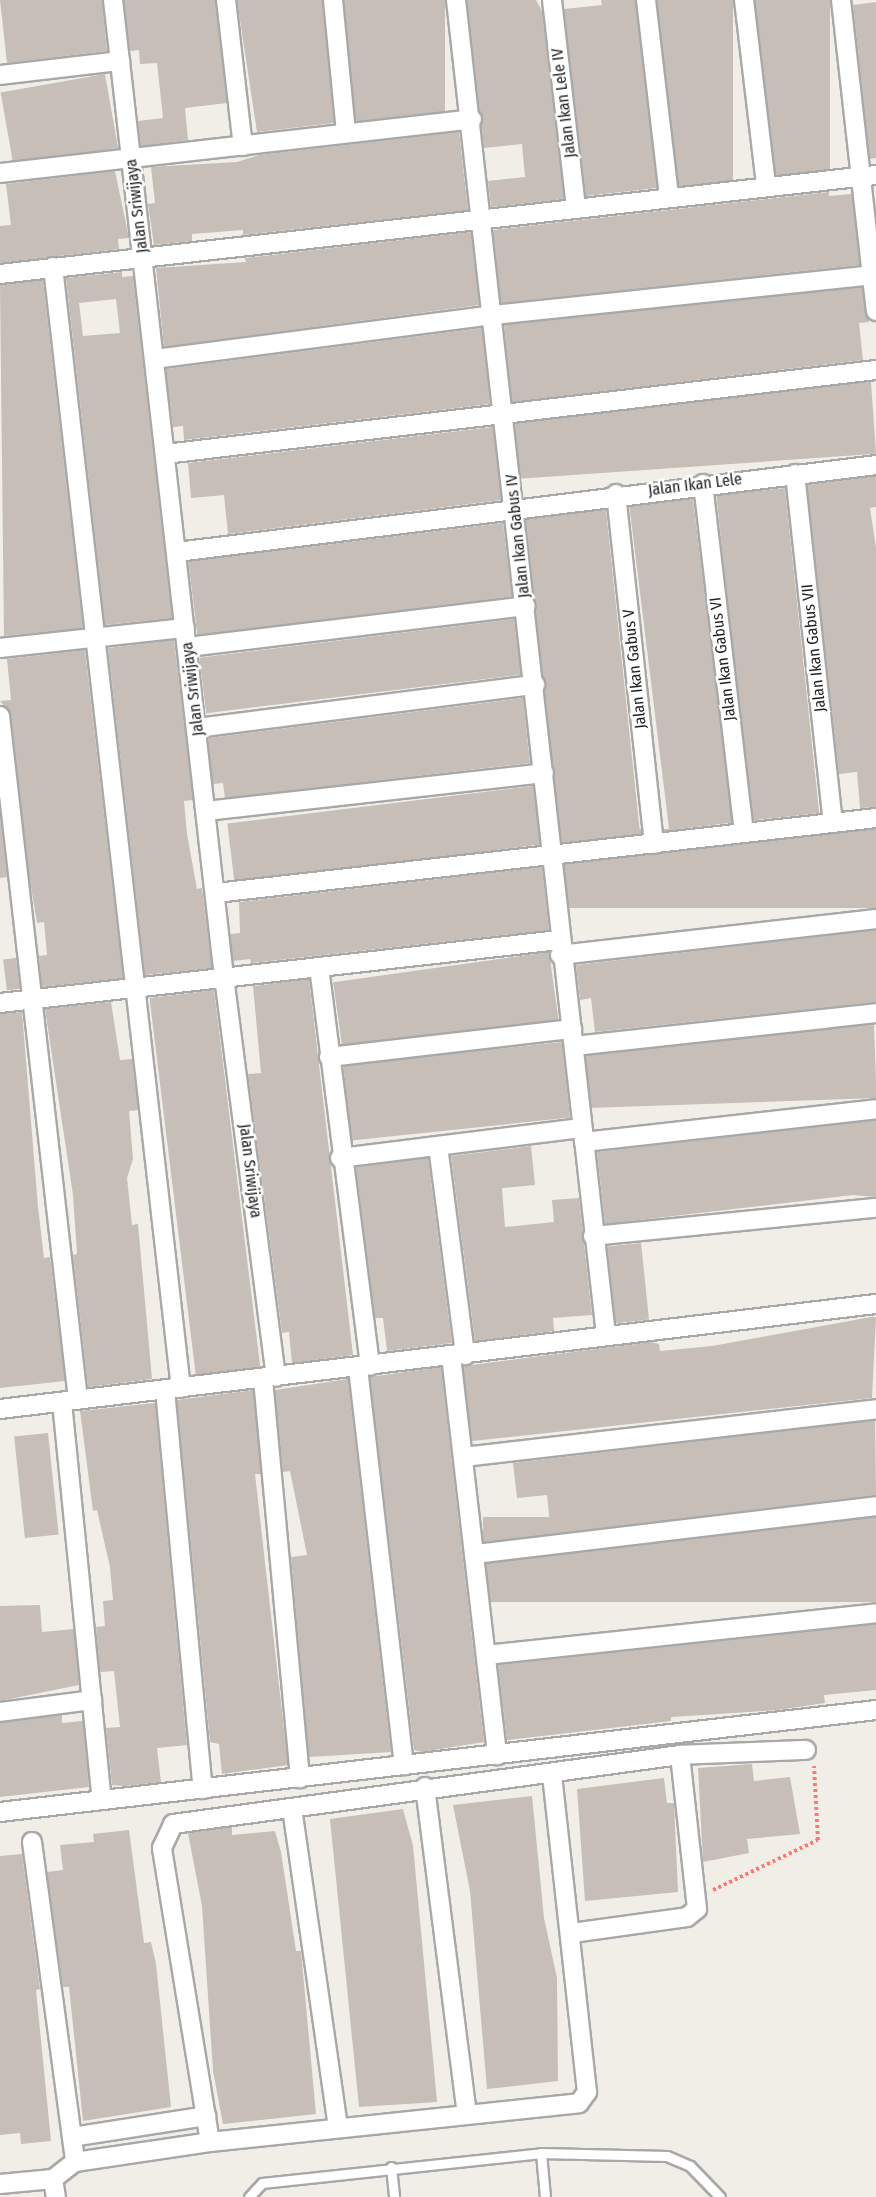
<!DOCTYPE html>
<html>
<head>
<meta charset="utf-8">
<style>
  body { margin:0 }
  #map { position:relative; width:876px; height:2197px; overflow:hidden; background:#f1eee8; font-family:"Fira Sans Condensed",sans-serif }
  div>[style] { position:absolute }
  [style*='--x'] { left:calc(var(--x)*1px); top:calc(var(--y)*1px); width:calc(var(--w)*1px); rotate:calc(var(--a)*1deg) }
  .building>* { inset:0; background:#c6beb7; transform-origin:0 0 }
  .path>* { height:4px; margin-top:-2px; transform-origin:0; background:repeating-linear-gradient(90deg,#fc7b6e 0 3px,transparent 0 6px) }
  .roads { filter:drop-shadow(2px 0 #a8a8a8) drop-shadow(-2px 0 #a8a8a8) drop-shadow(0 2px #a8a8a8) drop-shadow(0 -2px #a8a8a8) }
  .service>* { height:9px; margin:-4.5px; padding:0 4.5px; transform-origin:4.5px; border-radius:4.5px; background:#fff }
  .minor>* { height:18px; margin:-9px; padding:0 9px; transform-origin:9px; border-radius:9px; background:#fff }
  span { translate:-50% -50%; white-space:nowrap; text-align:center; line-height:1.15; -webkit-text-stroke:5px #fff; paint-order:stroke }
  .street-label { font-size:16px; color:#212121 }
</style>
</head>
<body>
<div id="map">
  <div class="building">
    <i style="clip-path:polygon(0 0,102px 0,107px 51px,7px 63px)"></i>
    <i style="clip-path:polygon(124px 0,215px 0,227px 103px,185px 108px,188px 140px,141px 146px,138px 121px,163px 118px,157px 63px,140px 64px,139px 50px,130px 51px)"></i>
    <i style="clip-path:polygon(237px 0,322px 0,334px 123px,257px 132px)"></i>
    <i style="left:344px;top:0;width:101px;height:122px"></i>
    <i style="clip-path:polygon(467px 0,536px 0,542px 11px,564px 199px,491px 207px,488px 181px,525px 177px,522px 144px,484px 148px)"></i>
    <i style="clip-path:polygon(601px 0,635px 0,657px 188px,586px 196px,564px 9px,602px 5px)"></i>
    <i style="left:657px;top:0;width:76px;height:187px"></i>
    <i style="left:755px;top:0;width:75px;height:176px"></i>
    <i style="clip-path:polygon(876px 2px,876px 158px,870px 159px,853px 5px)"></i>
    <i style="left:105px;top:74px;width:75px;height:106px;rotate:80deg"></i>
    <i style="clip-path:polygon(459px 132px,468px 210px,243px 235px,243px 230px,192px 234px,192px 241px,154px 245px,148px 204px,155px 203px,151px 167px,237px 162px,259px 155px)"></i>
    <i style="clip-path:polygon(115px 171px,129px 238px,118px 239px,119px 249px,0 263px,0 226px,11px 225px,6px 184px)"></i>
    <i style="clip-path:polygon(829px 192px,829px 196px,852px 194px,860px 265px,501px 303px,493px 230px)"></i>
    <i style="clip-path:polygon(471px 232px,479px 305px,164px 347px,156px 268px,246px 262px,245px 258px)"></i>
    <i style="clip-path:polygon(evenodd,122px 272px,122px 277px,133px 276px,172px 618px,105px 625px,66px 278px,122px 272px,116px 299px,120px 333px,83px 336px,79px 303px,116px 299px)"></i>
    <i style="clip-path:polygon(43px 280px,83px 628px,4px 636px,0 285px)"></i>
    <i style="clip-path:polygon(862px 287px,869px 322px,859px 323px,863px 360px,512px 402px,504px 325px)"></i>
    <i style="clip-path:polygon(482px 328px,490px 404px,184px 440px,183px 426px,173px 427px,166px 369px)"></i>
    <i style="left:871px;top:382px;width:72px;height:358px;rotate:86deg"></i>
    <i style="clip-path:polygon(493px 427px,501px 500px,228px 534px,224px 495px,191px 498px,188px 463px)"></i>
    <i style="clip-path:polygon(876px 476px,876px 507px,870px 508px,876px 548px,876px 807px,860px 808px,857px 772px,839px 774px,807px 485px)"></i>
    <i style="left:785px;top:488px;width:327px;height:69px;rotate:84deg"></i>
    <i style="left:693px;top:499px;width:326px;height:64px;rotate:83deg"></i>
    <i style="left:606px;top:510px;width:325px;height:81px;rotate:84deg"></i>
    <i style="left:503px;top:523px;width:74px;height:317px;rotate:83deg"></i>
    <i style="left:514px;top:619px;width:56px;height:317px;rotate:83deg"></i>
    <i style="clip-path:polygon(174px 640px,193px 800px,184px 801px,187px 834px,197px 889px,202px 888px,212px 968px,145px 975px,108px 648px)"></i>
    <i style="clip-path:polygon(85px 650px,123px 978px,42px 987px,39px 956px,47px 955px,44px 922px,37px 923px,29px 875px,11px 715px,0 701px,11px 700px,7px 659px)"></i>
    <i style="clip-path:polygon(523px 698px,530px 763px,225px 798px,223px 783px,213px 784px,208px 738px)"></i>
    <i style="left:533px;top:786px;width:59px;height:308px;rotate:83deg"></i>
    <i style="clip-path:polygon(0 815px,7px 877px,0 878px)"></i>
    <i style="left:876px;top:829px;width:79px;height:314px;rotate:90deg"></i>
    <i style="clip-path:polygon(542px 867px,549px 930px,251px 963px,250px 959px,233px 961px,230px 934px,240px 933px,239px 902px)"></i>
    <i style="clip-path:polygon(876px 930px,876px 1002px,595px 1032px,591px 998px,580px 1000px,576px 965px)"></i>
    <i style="left:549px;top:952px;width:68px;height:218px;rotate:82deg"></i>
    <i style="left:16px;top:958px;width:31px;height:13px;rotate:83deg"></i>
    <i style="clip-path:polygon(309px 979px,353px 1355px,292px 1363px,289px 1332px,282px 1333px,248px 1074px,261px 1073px,253px 986px)"></i>
    <i style="left:214px;top:990px;width:380px;height:65px;rotate:83deg"></i>
    <i style="clip-path:polygon(111px 1002px,120px 1060px,132px 1059px,138px 1110px,129px 1111px,133px 1159px,127px 1178px,132px 1225px,138px 1224px,152px 1379px,88px 1387px,73px 1255px,77px 1254px,73px 1195px,45px 1009px)"></i>
    <i style="clip-path:polygon(22px 1012px,38px 1207px,44px 1258px,50px 1257px,65px 1381px,0 1388px,0 1014px)"></i>
    <i style="left:874px;top:1025px;width:73px;height:290px;rotate:88deg"></i>
    <i style="left:562px;top:1042px;width:76px;height:220px;rotate:84deg"></i>
    <i style="clip-path:polygon(876px 1120px,876px 1197px,853px 1195px,605px 1224px,597px 1152px)"></i>
    <i style="clip-path:polygon(531px 1146px,535px 1185px,502px 1188px,505px 1227px,554px 1222px,552px 1200px,579px 1198px,592px 1315px,553px 1318px,554px 1331px,475px 1341px,451px 1156px)"></i>
    <i style="clip-path:polygon(428px 1158px,452px 1343px,387px 1351px,383px 1318px,375px 1318px,356px 1167px)"></i>
    <i style="left:641px;top:1243px;width:77px;height:34px;rotate:84deg"></i>
    <i style="clip-path:polygon(871px 1317px,876px 1317px,872px 1398px,472px 1441px,463px 1366px,651px 1342px,659px 1344px,660px 1351px,712px 1346px)"></i>
    <i style="clip-path:polygon(441px 1367px,484px 1742px,422px 1752px,414px 1750px,370px 1377px)"></i>
    <i style="clip-path:polygon(348px 1379px,391px 1752px,309px 1757px,291px 1557px,307px 1555px,290px 1471px,283px 1472px,275px 1390px)"></i>
    <i style="clip-path:polygon(253px 1390px,261px 1474px,255px 1474px,288px 1765px,222px 1774px,219px 1744px,210px 1742px,177px 1400px)"></i>
    <i style="clip-path:polygon(155px 1403px,187px 1745px,157px 1748px,161px 1782px,125px 1786px,112px 1785px,106px 1728px,120px 1727px,114px 1671px,100px 1672px,96px 1627px,105px 1626px,103px 1601px,113px 1600px,110px 1567px,97px 1510px,93px 1511px,80px 1411px)"></i>
    <i style="clip-path:polygon(875px 1420px,876px 1495px,551px 1534px,547px 1495px,517px 1498px,513px 1463px)"></i>
    <i style="left:48px;top:1433px;width:102px;height:34px;rotate:84deg"></i>
    <i style="left:876px;top:1517px;width:85px;height:393px;rotate:90deg"></i>
    <i style="clip-path:polygon(40px 1605px,42px 1632px,74px 1629px,79px 1685px,0 1701px,0 1606px)"></i>
    <i style="clip-path:polygon(876px 1624px,876px 1690px,824px 1695px,825px 1703px,778px 1710px,671px 1717px,671px 1721px,507px 1740px,498px 1665px)"></i>
    <i style="clip-path:polygon(62px 1715px,62px 1723px,83px 1721px,89px 1787px,0 1797px,0 1723px)"></i>
    <i style="clip-path:polygon(752px 1764px,754px 1781px,790px 1777px,800px 1834px,747px 1839px,749px 1853px,703px 1862px,698px 1768px)"></i>
    <i style="clip-path:polygon(664px 1778px,667px 1803px,674px 1803px,678px 1892px,585px 1901px,577px 1789px)"></i>
    <i style="clip-path:polygon(532px 1796px,544px 1918px,557px 1978px,558px 2081px,487px 2089px,470px 1891px,453px 1805px)"></i>
    <i style="clip-path:polygon(403px 1809px,413px 1846px,437px 2102px,359px 2107px,330px 1819px)"></i>
    <i style="clip-path:polygon(232px 1827px,232px 1835px,275px 1831px,281px 1852px,296px 1951px,301px 1951px,316px 2114px,223px 2124px,213px 2071px,202px 1906px,188px 1833px)"></i>
    <i style="clip-path:polygon(129px 1830px,144px 1943px,151px 1942px,156px 1964px,171px 2107px,83px 2121px,69px 1987px,63px 1987px,47px 1872px,63px 1870px,60px 1845px,94px 1842px,93px 1834px)"></i>
    <i style="clip-path:polygon(22px 1854px,40px 1989px,36px 1990px,51px 2141px,21px 2144px,20px 2133px,0 2135px,0 1856px)"></i>
  </div>
  <div class="path">
    <i style="--x:713;--y:1890;--w:116;--a:-25.5"></i>
    <i style="--x:818;--y:1840;--w:74;--a:-93.1"></i>
  </div>
  <div class="roads">
    <div class="service">
      <i style="--x:541;--y:2153;--w:44;--a:84.8"></i>
      <i style="--x:391;--y:2167;--w:30;--a:84"></i>
      <i style="--x:249;--y:2197;--w:19;--a:-47"></i>
      <i style="--x:262;--y:2183;--w:281;--a:-6.1"></i>
      <i style="--x:541;--y:2153;--w:126;--a:1.4"></i>
      <i style="--x:667;--y:2156;--w:25;--a:23"></i>
      <i style="--x:690;--y:2166;--w:43;--a:45.9"></i>
    </div>
    <div class="minor">
      <i style="--x:113;--y:0;--w:983;--a:83.52"></i>
      <i style="--x:224;--y:977;--w:403;--a:82.6"></i>
      <i style="--x:226;--y:0;--w:147;--a:83.4"></i>
      <i style="--x:333;--y:0;--w:133;--a:84.4"></i>
      <i style="--x:456;--y:0;--w:1343;--a:83.59"></i>
      <i style="--x:552;--y:0;--w:208;--a:83.4"></i>
      <i style="--x:646;--y:0;--w:198;--a:83.3"></i>
      <i style="--x:744;--y:0;--w:186;--a:83.2"></i>
      <i style="--x:841;--y:0;--w:313;--a:83.6"></i>
      <i style="--x:0;--y:75;--w:121;--a:-6.7"></i>
      <i style="--x:0;--y:173;--w:475;--a:-6.5"></i>
      <i style="--x:53;--y:267;--w:1128;--a:83.49"></i>
      <i style="--x:0;--y:274;--w:882;--a:-6.45"></i>
      <i style="--x:155;--y:359;--w:341;--a:-7.4"></i>
      <i style="--x:493;--y:315;--w:381;--a:-6"></i>
      <i style="--x:165;--y:454;--w:716;--a:-6.74"></i>
      <i style="--x:795;--y:474;--w:351;--a:83.8"></i>
      <i style="--x:703;--y:484;--w:351;--a:83.3"></i>
      <i style="--x:616;--y:494;--w:352;--a:83.8"></i>
      <i style="--x:177;--y:552;--w:704;--a:-7.09"></i>
      <i style="--x:188;--y:647;--w:340;--a:-6.9"></i>
      <i style="--x:0;--y:648;--w:186;--a:-6.2"></i>
      <i style="--x:0;--y:716;--w:688;--a:83.49"></i>
      <i style="--x:197;--y:728;--w:341;--a:-7.3"></i>
      <i style="--x:206;--y:811;--w:340;--a:-6.4"></i>
      <i style="--x:216;--y:893;--w:664;--a:-6.48"></i>
      <i style="--x:560;--y:955;--w:318;--a:-6.5"></i>
      <i style="--x:319;--y:967;--w:402;--a:82.7"></i>
      <i style="--x:0;--y:1003;--w:563;--a:-6.43"></i>
      <i style="--x:574;--y:1046;--w:304;--a:-6.2"></i>
      <i style="--x:329;--y:1057;--w:245;--a:-6.6"></i>
      <i style="--x:584;--y:1142;--w:294;--a:-6.4"></i>
      <i style="--x:438;--y:1146;--w:211;--a:82.6"></i>
      <i style="--x:340;--y:1158;--w:244;--a:-7.1"></i>
      <i style="--x:593;--y:1236;--w:284;--a:-5.7"></i>
      <i style="--x:451;--y:1356;--w:402;--a:83.4"></i>
      <i style="--x:358;--y:1368;--w:400;--a:83.4"></i>
      <i style="--x:263;--y:1379;--w:401;--a:84.7"></i>
      <i style="--x:165;--y:1390;--w:401;--a:84.6"></i>
      <i style="--x:62;--y:1402;--w:400;--a:84.3"></i>
      <i style="--x:0;--y:1409;--w:882;--a:-6.84"></i>
      <i style="--x:464;--y:1457;--w:415;--a:-6.6"></i>
      <i style="--x:475;--y:1554;--w:404;--a:-6.8"></i>
      <i style="--x:486;--y:1655;--w:392;--a:-6.1"></i>
      <i style="--x:0;--y:1712;--w:93;--a:-7.4"></i>
      <i style="--x:425;--y:1787;--w:329;--a:82.7"></i>
      <i style="--x:292;--y:1808;--w:323;--a:81.8"></i>
      <i style="--x:0;--y:1812;--w:882;--a:-6.64"></i>
      <i style="--x:32;--y:1842;--w:323;--a:82.3"></i>
      <i style="--x:572;--y:1933;--w:116;--a:-7.9"></i>
      <i style="--x:687;--y:1917;--w:13;--a:-39"></i>
      <i style="--x:697;--y:1909;--w:155;--a:-96.3"></i>
      <i style="--x:72;--y:2137;--w:136;--a:-8.9"></i>
      <i style="--x:210;--y:2142;--w:298;--a:-99.3"></i>
      <i style="--x:162;--y:1848;--w:26;--a:-65"></i>
      <i style="--x:173;--y:1824;--w:512;--a:-7.75"></i>
      <i style="--x:680;--y:1755;--w:126;--a:-2.3"></i>
      <i style="--x:53;--y:2179;--w:18;--a:81"></i>
      <i style="--x:0;--y:2184;--w:53;--a:-5.4"></i>
      <i style="--x:53;--y:2179;--w:28;--a:-38"></i>
      <i style="--x:75;--y:2162;--w:136;--a:-8.4"></i>
      <i style="--x:210;--y:2142;--w:371;--a:-6"></i>
      <i style="--x:579;--y:2103;--w:14;--a:-54"></i>
      <i style="--x:587;--y:2092;--w:320;--a:-96.3"></i>
    </div>
  </div>
  <div class="street-label">
    <span style="left:564px;top:103px;rotate:-97deg">Jalan Ikan Lele IV</span>
    <span style="left:137px;top:206px;rotate:-97deg">Jalan Sriwijaya</span>
    <span style="left:695px;top:485px;rotate:-7deg">Jalan Ikan Lele</span>
    <span style="left:518px;top:536px;rotate:-96deg">Jalan Ikan Gabus IV</span>
    <span style="left:814px;top:648px;rotate:-96deg">Jalan Ikan Gabus VII</span>
    <span style="left:723px;top:659px;rotate:-97deg">Jalan Ikan Gabus VI</span>
    <span style="left:635px;top:669px;rotate:-96deg">Jalan Ikan Gabus V</span>
    <span style="left:193px;top:689px;rotate:-97deg">Jalan Sriwijaya</span>
    <span style="left:250px;top:1171px;rotate:83deg">Jalan Sriwijaya</span>
  </div>
</div>
</body>
</html>
